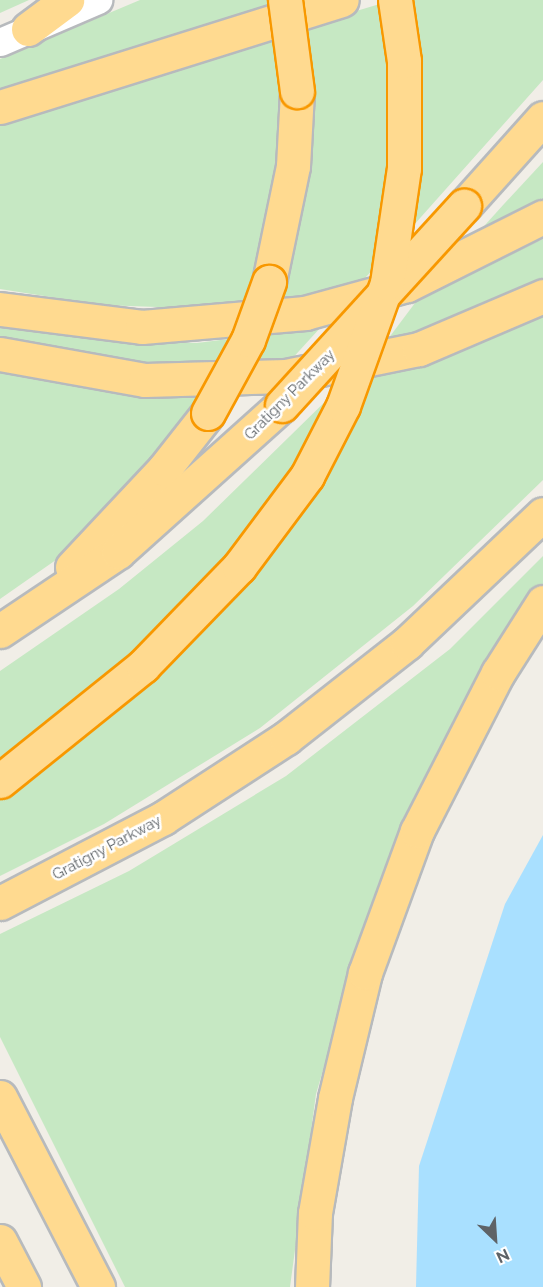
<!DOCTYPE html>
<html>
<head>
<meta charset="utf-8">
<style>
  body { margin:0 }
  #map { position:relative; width:543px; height:1287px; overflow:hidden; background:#f1eee7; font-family:Raleway,sans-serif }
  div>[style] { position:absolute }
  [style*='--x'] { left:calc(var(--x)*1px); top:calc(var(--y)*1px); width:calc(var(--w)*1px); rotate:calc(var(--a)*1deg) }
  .green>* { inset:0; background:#c6e8c3 }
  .water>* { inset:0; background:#a9e0ff }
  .roads { filter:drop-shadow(2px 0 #b7babd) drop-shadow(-2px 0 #b7babd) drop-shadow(0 2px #b7babd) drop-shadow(0 -2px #b7babd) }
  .tertiary>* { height:27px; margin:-13.5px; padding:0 13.5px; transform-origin:13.5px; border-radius:13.5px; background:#fff }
  .motorway>* { height:33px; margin:-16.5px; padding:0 16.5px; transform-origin:16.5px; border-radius:16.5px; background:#ffda90 }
  .bridges { filter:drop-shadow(2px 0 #f89800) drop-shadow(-2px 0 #f89800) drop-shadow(0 2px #f89800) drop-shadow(0 -2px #f89800) }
  .motorway-bridge>* { height:33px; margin:-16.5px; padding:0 16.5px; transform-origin:16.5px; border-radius:16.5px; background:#ffda90 }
  span { translate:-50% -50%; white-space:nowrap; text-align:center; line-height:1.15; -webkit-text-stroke:5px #fff; paint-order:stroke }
  .street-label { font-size:15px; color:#5e6367 }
  .north { position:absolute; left:465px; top:1209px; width:60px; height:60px; -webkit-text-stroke:4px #fff; paint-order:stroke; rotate:155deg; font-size:16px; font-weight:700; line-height:24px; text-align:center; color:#5e6367 }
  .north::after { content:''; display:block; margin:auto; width:21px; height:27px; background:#5e6367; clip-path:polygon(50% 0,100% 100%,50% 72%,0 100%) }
</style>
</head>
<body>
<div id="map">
  <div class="green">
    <i style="clip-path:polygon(0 0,29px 0,0 13px)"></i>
    <i style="clip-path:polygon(140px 0,318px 0,0 99px,0 59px)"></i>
    <i style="clip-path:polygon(408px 0,543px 0,543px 80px,413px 226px,418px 173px)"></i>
    <i style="clip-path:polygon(383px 3px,391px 49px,393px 142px,378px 264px,353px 291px,275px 308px,303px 27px)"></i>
    <i style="clip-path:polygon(276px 35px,281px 132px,268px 231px,243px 310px,101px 305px,0 289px,0 118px)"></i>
    <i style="clip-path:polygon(543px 162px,543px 205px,467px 245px,504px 204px)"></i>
    <i style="clip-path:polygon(543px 239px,543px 279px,382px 347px,418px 299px)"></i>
    <i style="clip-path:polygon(543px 307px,543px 480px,413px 606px,260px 728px,104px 824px,0 876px,0 671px,119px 589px,203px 521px,338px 389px)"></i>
    <i style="clip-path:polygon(0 324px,95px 339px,197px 343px,321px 327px,289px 362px,166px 367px,0 339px)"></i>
    <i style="clip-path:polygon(0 369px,126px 394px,202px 397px,182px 430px,63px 555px,0 599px)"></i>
    <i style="clip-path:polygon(543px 556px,543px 592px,350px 979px,316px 1094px,290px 1287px,125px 1287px,0 1037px,0 934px,129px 871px,286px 776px,450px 649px)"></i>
  </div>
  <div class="water">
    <i style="clip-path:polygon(543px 835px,543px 1287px,416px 1287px,419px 1166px,505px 904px)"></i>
  </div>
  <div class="roads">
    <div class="tertiary">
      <i style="--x:0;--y:42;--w:107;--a:-23.2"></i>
    </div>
    <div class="motorway">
      <i style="--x:28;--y:29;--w:49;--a:-36.6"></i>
      <i style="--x:0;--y:107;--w:358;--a:-17.4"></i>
      <i style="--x:464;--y:206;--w:118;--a:-48.1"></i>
      <i style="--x:269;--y:282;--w:118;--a:-78.3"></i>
      <i style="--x:293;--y:166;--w:75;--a:-86.9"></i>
      <i style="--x:0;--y:309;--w:143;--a:7.2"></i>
      <i style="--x:142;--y:327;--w:164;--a:-4.9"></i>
      <i style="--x:305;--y:313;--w:106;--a:-15.4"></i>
      <i style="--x:407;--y:285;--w:152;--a:-26.6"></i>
      <i style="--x:0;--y:354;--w:147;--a:10.2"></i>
      <i style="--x:145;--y:380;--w:141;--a:-1.6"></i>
      <i style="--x:286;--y:376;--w:136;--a:-11.5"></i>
      <i style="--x:419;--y:349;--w:135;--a:-23.1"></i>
      <i style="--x:72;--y:567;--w:134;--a:-46.8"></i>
      <i style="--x:164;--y:469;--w:71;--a:-51.8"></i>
      <i style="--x:0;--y:631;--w:142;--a:-33.8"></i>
      <i style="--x:118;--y:552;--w:220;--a:-41.9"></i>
      <i style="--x:0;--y:903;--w:184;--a:-27.5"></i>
      <i style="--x:163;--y:818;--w:147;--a:-33"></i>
      <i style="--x:286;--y:738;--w:154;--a:-38.1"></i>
      <i style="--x:407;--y:643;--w:187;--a:-43.5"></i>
      <i style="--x:0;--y:1097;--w:214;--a:62.7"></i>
      <i style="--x:0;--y:1241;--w:52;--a:62.4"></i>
      <i style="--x:312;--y:1287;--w:74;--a:-87.7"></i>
      <i style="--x:315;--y:1213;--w:117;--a:-80.1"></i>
      <i style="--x:335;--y:1098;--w:129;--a:-76.5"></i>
      <i style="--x:365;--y:973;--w:151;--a:-69.9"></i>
      <i style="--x:417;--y:831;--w:178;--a:-62.9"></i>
      <i style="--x:498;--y:673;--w:84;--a:-57.6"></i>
    </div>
  </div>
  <div class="bridges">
    <div class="motorway-bridge">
      <i style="--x:285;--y:0;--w:92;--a:82.5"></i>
      <i style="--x:282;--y:405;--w:270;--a:-47.6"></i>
      <i style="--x:208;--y:413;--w:83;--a:-61.3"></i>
      <i style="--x:248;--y:340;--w:62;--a:-70.1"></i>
      <i style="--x:0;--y:781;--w:184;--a:-38.8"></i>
      <i style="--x:143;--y:666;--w:138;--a:-45.9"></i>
      <i style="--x:239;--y:567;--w:114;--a:-53.2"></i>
      <i style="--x:307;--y:476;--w:79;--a:-62.8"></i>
      <i style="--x:343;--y:406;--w:131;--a:-70.3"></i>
      <i style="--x:387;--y:283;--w:116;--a:-81.6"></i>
      <i style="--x:404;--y:168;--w:107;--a:-90"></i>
      <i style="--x:404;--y:61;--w:62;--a:-98.4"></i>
    </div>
  </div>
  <div class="street-label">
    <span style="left:290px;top:395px;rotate:-45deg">Gratigny Parkway</span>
    <span style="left:107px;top:848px;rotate:-28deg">Gratigny Parkway</span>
  </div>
  <div class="north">N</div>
</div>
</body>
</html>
